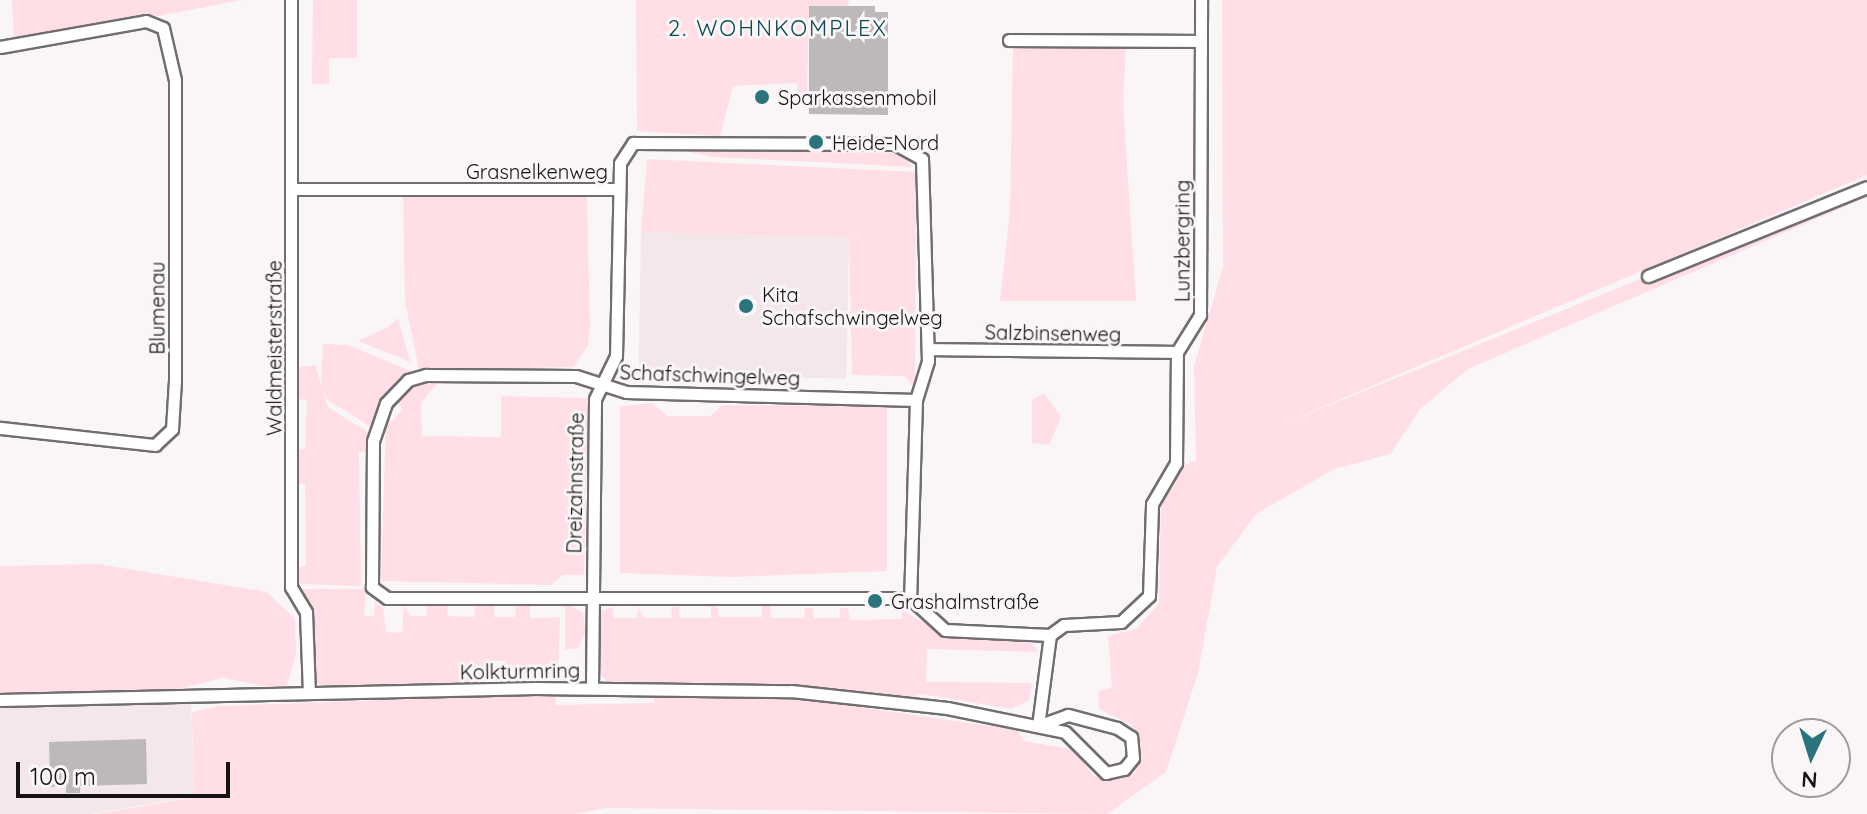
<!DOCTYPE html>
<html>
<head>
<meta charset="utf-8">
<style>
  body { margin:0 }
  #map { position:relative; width:1867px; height:814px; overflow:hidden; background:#faf6f7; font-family:Quicksand,sans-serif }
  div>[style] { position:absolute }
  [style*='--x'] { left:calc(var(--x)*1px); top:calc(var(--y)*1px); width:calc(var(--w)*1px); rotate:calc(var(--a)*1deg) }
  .built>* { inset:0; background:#f4e7ea; transform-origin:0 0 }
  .green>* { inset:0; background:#ffdee6 }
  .building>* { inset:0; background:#bdb8b9 }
  .roads { filter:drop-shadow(2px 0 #726e6f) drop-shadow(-2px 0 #726e6f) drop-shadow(0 2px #726e6f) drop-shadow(0 -2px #726e6f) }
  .street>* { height:11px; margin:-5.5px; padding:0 5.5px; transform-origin:5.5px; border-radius:5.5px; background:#fff }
  .dots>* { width:22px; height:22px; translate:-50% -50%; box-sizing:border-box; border:4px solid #faf6f7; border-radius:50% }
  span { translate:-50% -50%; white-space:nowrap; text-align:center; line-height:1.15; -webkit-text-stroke:6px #faf6f7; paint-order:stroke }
  .poi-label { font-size:20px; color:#151313 }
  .left { translate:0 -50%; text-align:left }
  .street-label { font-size:20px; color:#151313 }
  .neighbourhood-label { font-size:22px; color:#0a4950; letter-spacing:2px }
  .north { position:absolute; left:1771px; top:718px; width:80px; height:80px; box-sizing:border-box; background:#faf6f7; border:2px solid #9e9b9c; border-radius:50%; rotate:184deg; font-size:22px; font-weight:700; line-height:32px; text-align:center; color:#151313 }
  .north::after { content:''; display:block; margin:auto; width:28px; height:36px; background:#2b747d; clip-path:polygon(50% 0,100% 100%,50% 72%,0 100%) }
  .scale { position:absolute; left:16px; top:762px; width:214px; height:36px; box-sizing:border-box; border:4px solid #151313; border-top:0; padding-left:10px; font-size:24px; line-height:28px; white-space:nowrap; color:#151313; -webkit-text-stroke:6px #faf6f7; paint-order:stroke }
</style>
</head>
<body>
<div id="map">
  <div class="built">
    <i style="left:641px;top:232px;width:208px;height:143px;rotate:1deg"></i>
    <i style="clip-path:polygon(191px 697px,194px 796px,92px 814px,0 814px,0 701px)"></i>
  </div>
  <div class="green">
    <i style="clip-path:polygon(12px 0,241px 0,14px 44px)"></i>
    <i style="clip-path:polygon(313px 0,357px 0,357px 58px,329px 58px,329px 84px,312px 84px)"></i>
    <i style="clip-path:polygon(636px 0,849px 0,848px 6px,809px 6px,807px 94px,798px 94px,797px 83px,733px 86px,720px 136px,637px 131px)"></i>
    <i style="clip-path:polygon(1222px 0,1867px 0,1867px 175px,1273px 428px,1867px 187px,1867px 197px,1468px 369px,1420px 409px,1390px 454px,1334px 469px,1256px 514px,1217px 567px,1198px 673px,1166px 772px,1107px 814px,606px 808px,575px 814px,97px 814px,194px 797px,192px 712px,220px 706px,555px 694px,556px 705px,654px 703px,655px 694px,798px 698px,1017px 730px,1024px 741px,1075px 750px,1093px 776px,1134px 774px,1140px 754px,1132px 725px,1099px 709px,1098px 691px,1112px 688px,1108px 636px,1136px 629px,1159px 604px,1161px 503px,1176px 483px,1175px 470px,1196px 460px,1194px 366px,1223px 267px)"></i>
    <i style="clip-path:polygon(1013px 46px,1126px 47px,1123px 104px,1136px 301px,1000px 301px,1010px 212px)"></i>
    <i style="clip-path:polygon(676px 149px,886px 152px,903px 156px,913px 167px,713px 157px)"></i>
    <i style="clip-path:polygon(647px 159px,916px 172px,915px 388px,904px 376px,852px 375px,849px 237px,641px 232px)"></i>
    <i style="clip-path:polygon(403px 194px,587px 196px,590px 329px,588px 346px,573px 367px,419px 370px,405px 301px)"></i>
    <i style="clip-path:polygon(398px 318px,410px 362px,358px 341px,388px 327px)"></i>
    <i style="clip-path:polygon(323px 344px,348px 345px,413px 372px,389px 392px,371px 427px,328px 400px,321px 387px)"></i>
    <i style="clip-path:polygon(315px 365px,328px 407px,371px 434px,369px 451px,359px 452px,361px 586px,297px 584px,297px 567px,306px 566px,305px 484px,298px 483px,297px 450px,305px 449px,307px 400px,297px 399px,297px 367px)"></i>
    <i style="clip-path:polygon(425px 381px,437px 383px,421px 403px,422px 436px,501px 437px,501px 396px,588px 398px,584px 575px,563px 575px,551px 585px,381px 581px,386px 419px,392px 421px,403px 409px,395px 400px,413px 383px)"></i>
    <i style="clip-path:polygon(1044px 393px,1061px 417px,1049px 445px,1032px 443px,1032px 400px)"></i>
    <i style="clip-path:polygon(652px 403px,667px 416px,710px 416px,722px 405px,887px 406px,887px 571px,731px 577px,620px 573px,620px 406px)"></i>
    <i style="clip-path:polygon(98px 564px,267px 592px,295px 619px,296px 653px,287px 685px,273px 688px,223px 678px,170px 691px,0 696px,0 566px)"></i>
    <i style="clip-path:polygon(299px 589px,366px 589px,364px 615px,374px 617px,375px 602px,383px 608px,386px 632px,402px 633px,404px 605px,410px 616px,426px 616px,427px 604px,448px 605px,447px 616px,474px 617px,476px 605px,494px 605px,494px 617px,515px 617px,516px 605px,530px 605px,530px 618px,560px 617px,558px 676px,514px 678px,504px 661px,492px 660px,488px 677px,477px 686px,327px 689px,315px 682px,310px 608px)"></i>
    <i style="clip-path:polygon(565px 603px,583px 612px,585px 633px,578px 648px,565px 650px)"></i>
    <i style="clip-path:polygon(711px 606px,718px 607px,719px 617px,762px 617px,762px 606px,770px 606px,771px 618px,804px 618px,805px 608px,813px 608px,814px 618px,840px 618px,840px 608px,848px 608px,850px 620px,902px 619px,902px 610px,949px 637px,1029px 641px,1039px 652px,927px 649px,926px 682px,1032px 683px,1029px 700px,1012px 709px,921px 694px,906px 699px,813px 688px,608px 682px,600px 675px,598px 617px,603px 610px,613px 607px,614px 618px,637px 618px,638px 607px,644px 618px,671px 618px,672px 607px,679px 607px,680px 618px,711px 618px)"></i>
  </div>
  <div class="building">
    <i style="clip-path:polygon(809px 6px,875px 6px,875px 12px,888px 12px,888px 115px,809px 114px)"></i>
    <i style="clip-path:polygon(146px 739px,147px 784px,80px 786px,80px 793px,66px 793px,66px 786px,50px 787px,49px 742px)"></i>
  </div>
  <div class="roads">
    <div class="street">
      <i style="--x:291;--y:0;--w:587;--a:90"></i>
      <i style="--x:291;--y:587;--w:29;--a:59"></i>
      <i style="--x:306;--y:612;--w:81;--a:87.9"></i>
      <i style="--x:1009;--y:40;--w:192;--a:0.3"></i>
      <i style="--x:0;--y:47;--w:148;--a:-10.1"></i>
      <i style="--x:146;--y:21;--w:18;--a:22"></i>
      <i style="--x:163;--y:28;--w:53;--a:77"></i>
      <i style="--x:175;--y:80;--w:300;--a:90"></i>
      <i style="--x:175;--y:380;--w:49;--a:93.5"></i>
      <i style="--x:172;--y:429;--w:23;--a:137"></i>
      <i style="--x:155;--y:445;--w:156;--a:-173.7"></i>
      <i style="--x:292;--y:189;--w:326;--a:0"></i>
      <i style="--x:1648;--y:276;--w:236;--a:-22.1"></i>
      <i style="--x:928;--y:349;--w:249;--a:0.7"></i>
      <i style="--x:910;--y:598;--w:523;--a:180"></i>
      <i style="--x:387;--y:598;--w:19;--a:-144"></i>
      <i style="--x:372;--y:587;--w:146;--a:-89.6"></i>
      <i style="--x:373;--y:441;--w:40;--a:-71.1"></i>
      <i style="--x:386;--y:403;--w:32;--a:-46"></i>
      <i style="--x:408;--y:380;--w:19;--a:-16"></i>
      <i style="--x:426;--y:375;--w:150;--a:0.4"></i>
      <i style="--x:576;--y:376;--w:52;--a:17.7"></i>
      <i style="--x:626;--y:392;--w:290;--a:1.6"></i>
      <i style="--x:910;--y:598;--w:47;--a:42.4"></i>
      <i style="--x:945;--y:630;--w:105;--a:2.7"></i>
      <i style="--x:592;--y:688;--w:289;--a:-89.4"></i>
      <i style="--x:595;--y:399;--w:48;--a:-64"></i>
      <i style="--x:616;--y:356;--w:193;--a:-88.8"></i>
      <i style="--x:620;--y:163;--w:24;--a:-57"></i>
      <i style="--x:633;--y:143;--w:262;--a:0.2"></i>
      <i style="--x:895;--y:144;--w:31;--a:29"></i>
      <i style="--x:922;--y:159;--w:202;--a:88.3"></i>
      <i style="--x:928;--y:361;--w:41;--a:107.1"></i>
      <i style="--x:916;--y:400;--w:198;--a:91.7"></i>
      <i style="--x:0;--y:700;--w:535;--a:-1.28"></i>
      <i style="--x:535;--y:688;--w:256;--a:0.7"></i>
      <i style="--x:791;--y:691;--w:157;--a:6.2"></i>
      <i style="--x:947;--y:708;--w:120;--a:11.5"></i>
      <i style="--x:1065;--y:732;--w:58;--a:45"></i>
      <i style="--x:1106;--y:773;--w:18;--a:-13"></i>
      <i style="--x:1124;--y:769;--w:14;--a:-51"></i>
      <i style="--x:1133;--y:758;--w:21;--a:-95"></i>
      <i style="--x:1131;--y:737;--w:17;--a:-147"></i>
      <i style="--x:1117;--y:728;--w:51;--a:-165.1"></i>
      <i style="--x:1068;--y:715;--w:32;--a:160"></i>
      <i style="--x:1038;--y:726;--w:92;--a:-82.5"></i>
      <i style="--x:1050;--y:635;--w:17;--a:-36"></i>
      <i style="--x:1064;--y:625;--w:57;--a:-3"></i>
      <i style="--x:1121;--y:622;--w:38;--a:-43"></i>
      <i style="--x:1149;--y:596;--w:92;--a:-88.1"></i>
      <i style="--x:1152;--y:504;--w:48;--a:-59.7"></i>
      <i style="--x:1176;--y:463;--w:111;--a:-89.5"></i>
      <i style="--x:1177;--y:352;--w:44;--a:-58.1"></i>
      <i style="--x:1200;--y:315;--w:315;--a:-89.8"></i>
    </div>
  </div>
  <div class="dots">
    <i style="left:762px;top:97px;background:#2b747d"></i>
    <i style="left:816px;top:142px;background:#2b747d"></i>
    <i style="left:746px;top:306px;background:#2b747d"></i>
    <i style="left:875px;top:601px;background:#2b747d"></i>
  </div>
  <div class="poi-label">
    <span class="left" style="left:778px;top:97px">Sparkassenmobil</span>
    <span class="left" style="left:832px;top:142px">Heide-Nord</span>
    <span class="left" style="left:762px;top:306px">Kita<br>Schafschwingelweg</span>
    <span class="left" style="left:891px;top:601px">Grashalmstraße</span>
  </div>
  <div class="street-label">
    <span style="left:537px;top:171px">Grasnelkenweg</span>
    <span style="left:1182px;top:241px;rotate:-90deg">Lunzbergring</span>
    <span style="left:157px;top:308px;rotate:-90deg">Blumenau</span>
    <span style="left:1053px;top:333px;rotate:1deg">Salzbinsenweg</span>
    <span style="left:274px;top:348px;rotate:-90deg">Waldmeisterstraße</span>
    <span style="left:710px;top:375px;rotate:2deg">Schafschwingelweg</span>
    <span style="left:575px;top:483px;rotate:-89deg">Dreizahnstraße</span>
    <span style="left:520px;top:671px;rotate:-1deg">Kolkturmring</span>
  </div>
  <div class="neighbourhood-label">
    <span style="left:778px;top:29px">2. WOHNKOMPLEX</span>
  </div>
  <div class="north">N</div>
  <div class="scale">100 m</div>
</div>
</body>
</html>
